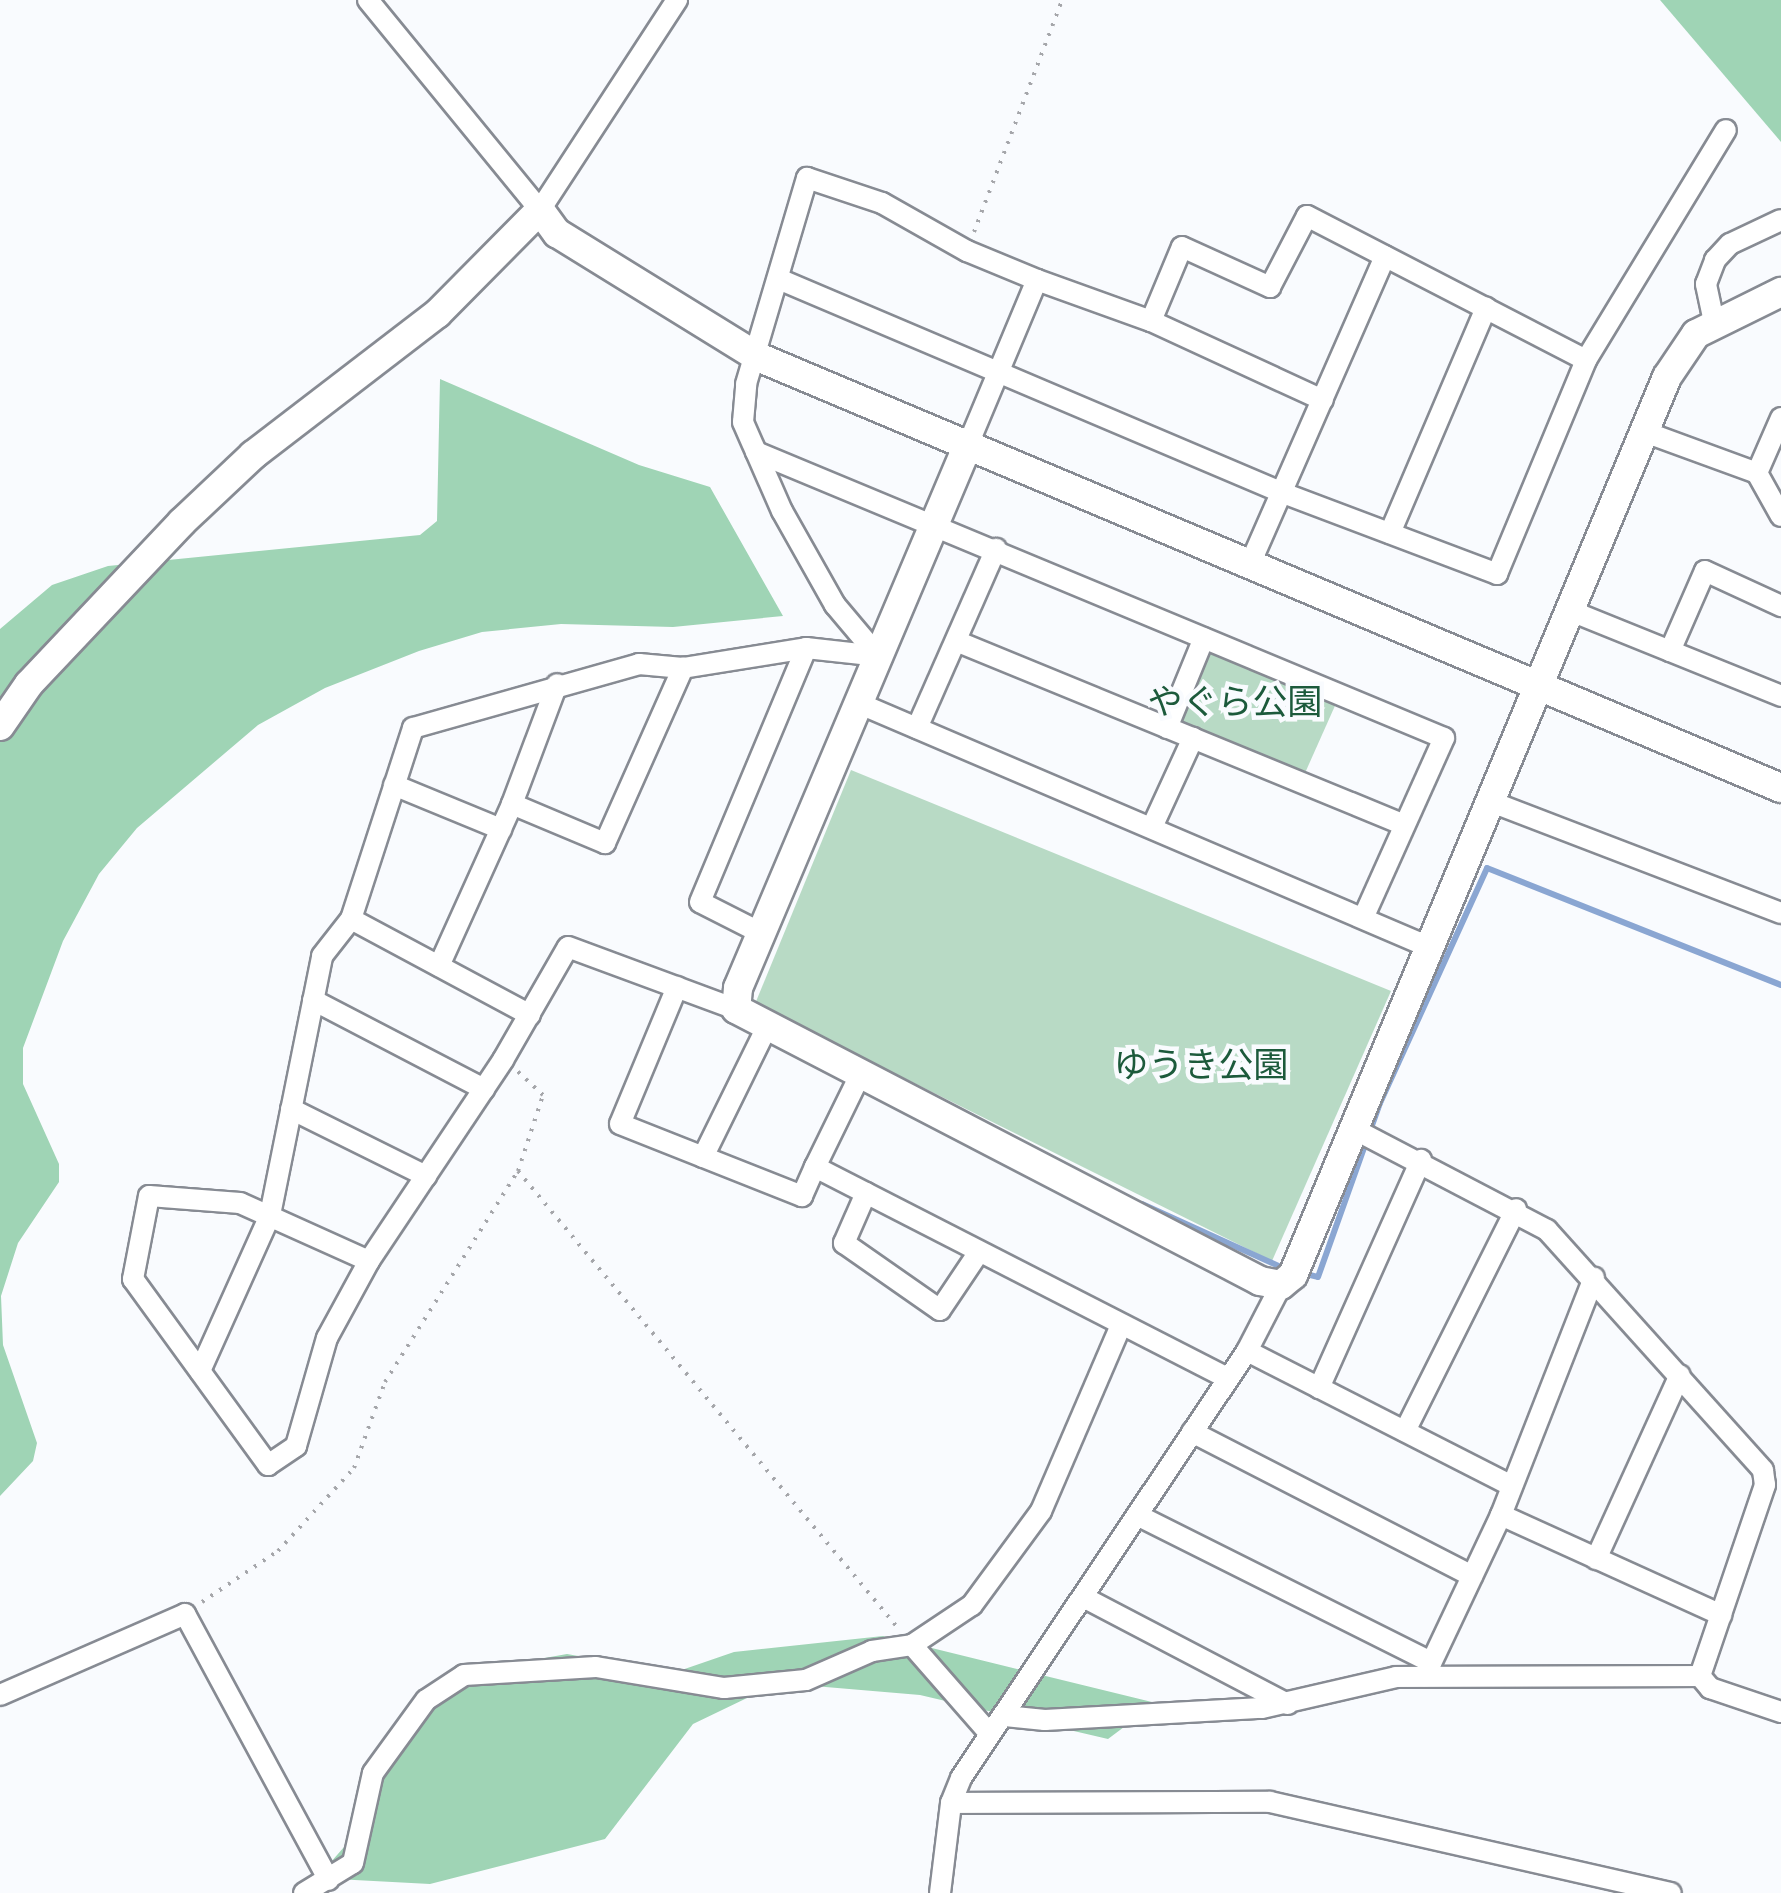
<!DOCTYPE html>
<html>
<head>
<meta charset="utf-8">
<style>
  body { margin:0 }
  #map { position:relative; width:1781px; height:1893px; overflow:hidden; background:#f9fbfe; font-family:"Alegreya Sans","Noto Sans JP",sans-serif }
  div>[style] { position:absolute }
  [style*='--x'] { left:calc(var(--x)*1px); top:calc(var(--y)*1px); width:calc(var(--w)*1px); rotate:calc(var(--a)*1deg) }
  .green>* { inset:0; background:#b8dac5; transform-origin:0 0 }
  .forest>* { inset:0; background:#9fd4b5 }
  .stream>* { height:6px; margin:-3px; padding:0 3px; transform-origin:3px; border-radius:3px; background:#8aa6d2 }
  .path>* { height:4px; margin-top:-2px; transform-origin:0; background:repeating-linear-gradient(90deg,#a5a6aa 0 2.5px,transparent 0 10.5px) }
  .roads { filter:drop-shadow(2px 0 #878b93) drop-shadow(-2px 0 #878b93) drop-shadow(0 2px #878b93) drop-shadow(0 -2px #878b93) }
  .street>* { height:20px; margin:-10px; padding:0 10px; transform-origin:10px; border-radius:10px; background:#fff }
  .secondary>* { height:28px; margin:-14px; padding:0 14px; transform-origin:14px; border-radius:14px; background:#fff }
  span { translate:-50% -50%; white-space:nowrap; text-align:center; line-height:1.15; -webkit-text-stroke:9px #f9fbfe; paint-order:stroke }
  .park-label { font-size:35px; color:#1c5a3b }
</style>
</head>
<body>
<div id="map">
  <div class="green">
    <i style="left:1212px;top:650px;width:135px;height:80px;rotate:24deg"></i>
    <i style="clip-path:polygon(851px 770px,1391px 991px,1272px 1261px,755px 1004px)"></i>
  </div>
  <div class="forest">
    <i style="clip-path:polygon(1660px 0,1781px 0,1781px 142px)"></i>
    <i style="clip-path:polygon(440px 379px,639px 465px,710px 487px,783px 616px,673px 627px,561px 624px,482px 632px,419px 651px,325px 688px,258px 725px,137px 828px,99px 874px,63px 941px,23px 1048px,23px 1084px,59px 1164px,59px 1182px,18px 1243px,1px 1296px,3px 1345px,37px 1443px,33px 1461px,0 1496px,0 629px,52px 585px,108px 566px,420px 535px,437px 521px)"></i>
    <i style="clip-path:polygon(883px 1636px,1156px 1703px,1108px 1739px,920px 1695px,802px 1685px,747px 1698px,693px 1724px,605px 1839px,430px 1884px,317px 1878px,351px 1839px,408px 1718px,505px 1665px,567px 1654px,673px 1673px,734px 1652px)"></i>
  </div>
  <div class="stream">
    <i style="--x:1142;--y:1204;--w:157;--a:24.4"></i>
    <i style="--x:1302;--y:1273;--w:16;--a:14"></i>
    <i style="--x:1318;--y:1277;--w:185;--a:-70.4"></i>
    <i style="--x:1380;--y:1103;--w:258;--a:-65.5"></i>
    <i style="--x:1487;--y:868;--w:316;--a:21.7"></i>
  </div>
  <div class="path">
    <i style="--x:974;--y:232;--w:248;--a:-69.2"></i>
    <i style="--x:518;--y:1171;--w:594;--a:50.26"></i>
    <i style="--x:202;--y:1602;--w:92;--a:-33.9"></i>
    <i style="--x:278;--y:1551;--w:113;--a:-47.5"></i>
    <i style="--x:354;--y:1468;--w:91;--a:-70.2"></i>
    <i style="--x:385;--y:1382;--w:249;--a:-57.8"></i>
    <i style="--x:518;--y:1171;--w:80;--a:-71.8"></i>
    <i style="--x:543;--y:1095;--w:35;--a:-137"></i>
  </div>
  <div class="roads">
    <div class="street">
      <i style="--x:368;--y:0;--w:271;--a:50.7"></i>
      <i style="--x:540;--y:210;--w:251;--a:-56.9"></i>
      <i style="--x:781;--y:280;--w:545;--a:22.99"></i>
      <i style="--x:1283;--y:493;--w:229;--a:20.7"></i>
      <i style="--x:1497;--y:574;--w:232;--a:-67.4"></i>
      <i style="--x:1586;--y:360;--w:269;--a:-58.7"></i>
      <i style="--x:1151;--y:321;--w:189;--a:24.7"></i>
      <i style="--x:1714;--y:322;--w:39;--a:-102"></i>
      <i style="--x:1706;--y:284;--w:26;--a:-69"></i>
      <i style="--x:1715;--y:260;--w:22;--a:-47"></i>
      <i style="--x:1730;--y:244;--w:56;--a:-25.2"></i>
      <i style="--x:1645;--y:432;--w:119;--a:20.1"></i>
      <i style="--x:1757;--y:473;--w:49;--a:60.8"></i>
      <i style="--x:967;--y:447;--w:181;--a:-67.3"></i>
      <i style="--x:756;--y:452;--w:745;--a:22.57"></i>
      <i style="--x:1444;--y:738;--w:195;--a:114.2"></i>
      <i style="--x:1757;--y:473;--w:60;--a:-66.4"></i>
      <i style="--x:1390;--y:533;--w:245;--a:-66.9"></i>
      <i style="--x:1250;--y:564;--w:336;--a:-66.3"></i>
      <i style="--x:1571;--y:611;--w:227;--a:22"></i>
      <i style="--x:956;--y:641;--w:484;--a:22.3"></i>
      <i style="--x:1670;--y:651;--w:87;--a:-66.4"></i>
      <i style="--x:1705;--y:571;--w:84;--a:24.7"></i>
      <i style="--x:878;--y:656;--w:67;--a:-130.1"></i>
      <i style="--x:835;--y:605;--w:108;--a:-119.4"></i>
      <i style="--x:782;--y:511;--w:97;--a:-113.7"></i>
      <i style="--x:743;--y:422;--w:38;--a:-85"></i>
      <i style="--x:746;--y:384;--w:215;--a:-73.5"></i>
      <i style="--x:807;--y:178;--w:79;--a:18.4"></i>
      <i style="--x:882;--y:203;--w:98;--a:29.5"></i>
      <i style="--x:967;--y:251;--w:76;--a:22.5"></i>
      <i style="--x:1037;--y:280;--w:121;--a:19.8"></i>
      <i style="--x:1151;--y:321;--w:80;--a:-67.3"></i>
      <i style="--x:1182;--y:247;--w:97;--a:24.4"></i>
      <i style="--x:1270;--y:287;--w:80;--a:-62.5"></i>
      <i style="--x:1307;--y:216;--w:314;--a:27.3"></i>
      <i style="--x:858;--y:703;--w:621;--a:23.14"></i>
      <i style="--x:917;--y:728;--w:196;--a:-66.2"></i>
      <i style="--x:1167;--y:728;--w:97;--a:-67.7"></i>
      <i style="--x:394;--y:785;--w:116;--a:22.4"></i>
      <i style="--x:1489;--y:801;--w:313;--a:21"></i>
      <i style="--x:512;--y:804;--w:128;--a:-69.4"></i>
      <i style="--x:1153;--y:825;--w:96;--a:-65.3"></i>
      <i style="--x:351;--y:919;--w:203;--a:28.2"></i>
      <i style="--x:761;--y:933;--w:68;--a:-153.1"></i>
      <i style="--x:700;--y:902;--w:275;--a:-67.3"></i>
      <i style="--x:439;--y:966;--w:178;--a:-65.7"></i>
      <i style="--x:512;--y:804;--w:101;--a:22.8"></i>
      <i style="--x:605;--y:843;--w:192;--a:-66"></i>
      <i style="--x:677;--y:987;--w:148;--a:112.6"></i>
      <i style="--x:620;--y:1124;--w:196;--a:21.6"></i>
      <i style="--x:802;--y:1196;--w:32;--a:-66"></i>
      <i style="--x:815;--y:1167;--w:463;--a:27.1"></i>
      <i style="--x:313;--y:1000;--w:193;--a:27.5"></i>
      <i style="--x:291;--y:1109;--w:151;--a:26.4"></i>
      <i style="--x:703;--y:1157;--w:143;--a:-63.8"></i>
      <i style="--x:815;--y:1167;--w:100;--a:-63.9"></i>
      <i style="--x:866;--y:1193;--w:55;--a:113.7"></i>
      <i style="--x:844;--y:1243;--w:117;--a:34.9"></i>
      <i style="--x:940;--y:1310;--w:70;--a:-56.1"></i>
      <i style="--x:369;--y:1261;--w:141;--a:-155.8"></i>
      <i style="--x:240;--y:1203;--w:91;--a:-175.6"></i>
      <i style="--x:149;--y:1196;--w:85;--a:100.9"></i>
      <i style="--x:133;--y:1279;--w:230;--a:54"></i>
      <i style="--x:268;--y:1465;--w:34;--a:-34"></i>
      <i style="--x:296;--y:1446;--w:112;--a:-74"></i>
      <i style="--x:327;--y:1338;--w:88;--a:-61.4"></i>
      <i style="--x:369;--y:1261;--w:242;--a:-56.3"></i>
      <i style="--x:503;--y:1060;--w:130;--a:-60.1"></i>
      <i style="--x:568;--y:947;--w:179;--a:20.3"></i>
      <i style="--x:1247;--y:1351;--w:297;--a:27"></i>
      <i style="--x:200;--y:1371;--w:171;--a:-65.8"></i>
      <i style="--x:270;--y:1215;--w:264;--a:-78.6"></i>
      <i style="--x:322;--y:956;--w:47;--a:-51.9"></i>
      <i style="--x:351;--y:919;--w:201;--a:-72"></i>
      <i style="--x:413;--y:728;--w:235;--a:-15.8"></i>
      <i style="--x:639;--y:664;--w:44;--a:5.2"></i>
      <i style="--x:683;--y:668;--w:125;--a:-9.2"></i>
      <i style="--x:806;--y:648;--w:72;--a:6.3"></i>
      <i style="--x:1319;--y:1388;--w:250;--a:-65.9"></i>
      <i style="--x:1405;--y:1431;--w:248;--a:-63.4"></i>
      <i style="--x:1192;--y:1432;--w:315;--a:27.2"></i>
      <i style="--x:1137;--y:1515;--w:329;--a:26.6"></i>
      <i style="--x:1501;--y:1515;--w:242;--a:24.4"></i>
      <i style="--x:1596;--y:1559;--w:202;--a:-65.5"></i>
      <i style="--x:1083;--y:1597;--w:231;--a:27.6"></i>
      <i style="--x:912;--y:1645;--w:118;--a:48.8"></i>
      <i style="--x:1425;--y:1676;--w:178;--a:-64.7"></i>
      <i style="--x:1501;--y:1515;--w:255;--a:-68.6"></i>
      <i style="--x:1700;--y:1676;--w:16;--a:50"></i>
      <i style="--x:1710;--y:1688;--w:75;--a:18.7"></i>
      <i style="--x:0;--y:1695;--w:202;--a:-23.6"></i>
      <i style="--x:185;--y:1614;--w:302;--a:61.6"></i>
      <i style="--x:1005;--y:1716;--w:40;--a:5.7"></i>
      <i style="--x:1045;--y:1720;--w:217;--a:-3.2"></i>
      <i style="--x:1262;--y:1708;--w:138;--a:-13"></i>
      <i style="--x:1396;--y:1677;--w:304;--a:-0.2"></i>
      <i style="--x:1700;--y:1676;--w:202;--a:-71.2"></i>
      <i style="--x:1765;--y:1485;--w:15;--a:-98"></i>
      <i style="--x:1763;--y:1470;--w:323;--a:-132"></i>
      <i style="--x:1547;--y:1230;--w:218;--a:-152.4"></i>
      <i style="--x:951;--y:1803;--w:319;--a:-0.2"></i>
      <i style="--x:1270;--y:1802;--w:411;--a:12.8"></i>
      <i style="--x:304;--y:1893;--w:57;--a:-31.5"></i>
      <i style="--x:353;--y:1863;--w:92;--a:-77.5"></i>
      <i style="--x:373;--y:1773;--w:90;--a:-54"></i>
      <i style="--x:426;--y:1700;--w:45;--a:-33.3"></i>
      <i style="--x:464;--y:1675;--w:132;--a:-3.5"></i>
      <i style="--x:596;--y:1667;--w:130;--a:9.3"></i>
      <i style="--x:724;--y:1688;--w:82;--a:-5.6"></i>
      <i style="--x:806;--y:1680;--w:72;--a:-23.7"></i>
      <i style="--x:872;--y:1651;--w:40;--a:-8.5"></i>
      <i style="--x:912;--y:1645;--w:72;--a:-33.7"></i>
      <i style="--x:972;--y:1605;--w:117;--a:-53.7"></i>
      <i style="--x:1041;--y:1511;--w:202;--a:-66.7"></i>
      <i style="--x:940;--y:1893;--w:91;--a:-83"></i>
      <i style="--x:951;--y:1803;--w:27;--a:-68"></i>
      <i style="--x:961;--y:1778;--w:514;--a:-56.19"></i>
      <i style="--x:1247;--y:1351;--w:74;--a:-62.7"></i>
    </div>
    <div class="secondary">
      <i style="--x:967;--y:447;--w:587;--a:112.94"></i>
      <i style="--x:738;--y:988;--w:21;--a:95"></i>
      <i style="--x:736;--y:1009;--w:590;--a:27.43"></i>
      <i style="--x:1260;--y:1281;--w:21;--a:11"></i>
      <i style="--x:1281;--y:1285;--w:16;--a:-40"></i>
      <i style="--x:1293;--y:1275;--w:973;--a:-67.39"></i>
      <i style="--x:1667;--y:377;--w:52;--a:-56"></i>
      <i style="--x:1696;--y:334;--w:95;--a:-26.3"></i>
      <i style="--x:0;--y:726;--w:51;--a:-55.4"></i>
      <i style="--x:29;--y:684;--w:223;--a:-46.6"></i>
      <i style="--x:182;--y:522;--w:98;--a:-43.3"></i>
      <i style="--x:253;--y:455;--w:232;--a:-37.5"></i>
      <i style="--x:437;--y:314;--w:146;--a:-45.3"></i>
      <i style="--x:540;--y:210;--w:29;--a:54"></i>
      <i style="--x:557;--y:233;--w:236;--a:31.7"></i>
      <i style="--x:758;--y:357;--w:1110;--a:22.85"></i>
    </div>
  </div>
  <div class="park-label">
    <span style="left:1235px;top:704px">やぐら公園</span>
    <span style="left:1201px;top:1067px">ゆうき公園</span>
  </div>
</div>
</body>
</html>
